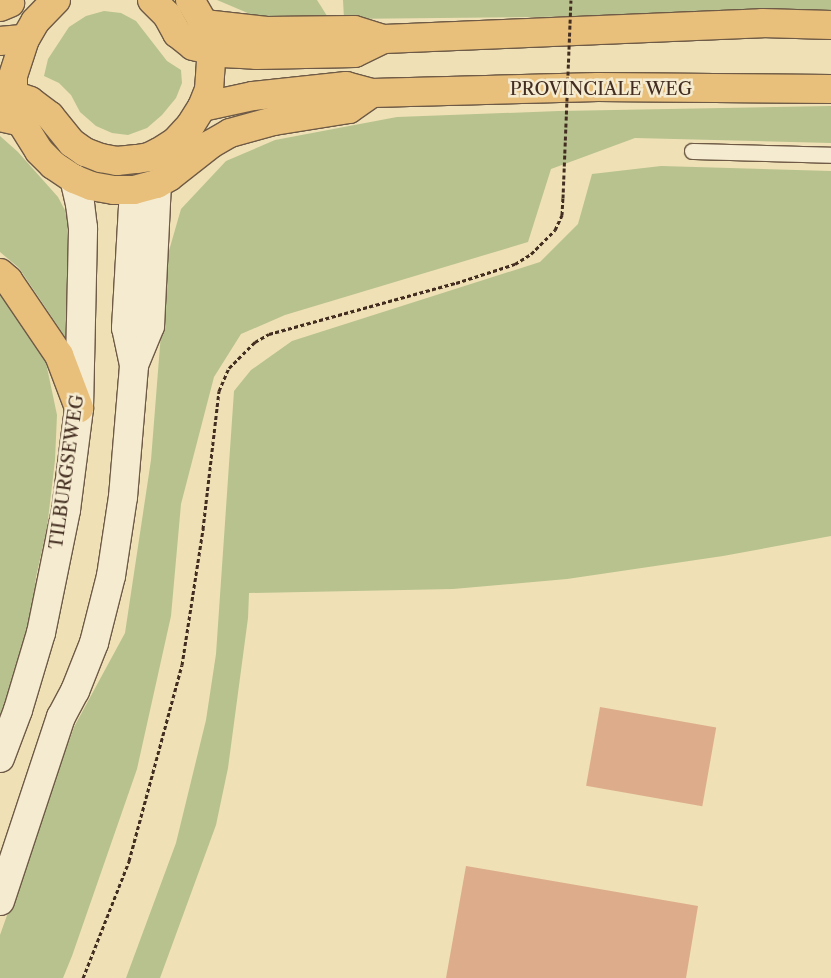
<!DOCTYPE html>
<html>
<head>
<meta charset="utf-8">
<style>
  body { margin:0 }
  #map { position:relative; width:831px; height:978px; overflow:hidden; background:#efe0b6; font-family:"Libre Caslon Text",serif }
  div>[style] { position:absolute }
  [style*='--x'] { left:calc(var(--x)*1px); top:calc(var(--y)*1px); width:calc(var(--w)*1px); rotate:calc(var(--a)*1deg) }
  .green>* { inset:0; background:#b7c28f }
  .building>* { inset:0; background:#ddac8a; transform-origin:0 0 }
  .path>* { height:3px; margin-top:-1.5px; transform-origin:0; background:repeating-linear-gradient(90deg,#432d20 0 4px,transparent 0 6.5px) }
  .roads { filter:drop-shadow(1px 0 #6e5a46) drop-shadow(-1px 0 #6e5a46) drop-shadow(0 1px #6e5a46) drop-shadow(0 -1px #6e5a46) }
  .service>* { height:15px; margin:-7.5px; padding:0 7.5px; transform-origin:7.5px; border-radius:7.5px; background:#f5ebd0 }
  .tertiary>* { height:28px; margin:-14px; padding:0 14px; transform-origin:14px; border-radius:14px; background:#f5ebd0 }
  .primary>* { height:28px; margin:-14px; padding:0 14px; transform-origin:14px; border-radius:14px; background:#e8c07b }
  .trunk>* { height:28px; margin:-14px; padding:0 14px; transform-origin:14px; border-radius:14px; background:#e8c07b }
  .path-bridge>* { height:3px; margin-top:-1.5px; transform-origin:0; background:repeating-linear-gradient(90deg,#432d20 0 4px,transparent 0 6.5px) }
  span { translate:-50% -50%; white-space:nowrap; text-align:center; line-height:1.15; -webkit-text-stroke:5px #f5ebd0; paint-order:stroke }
  .street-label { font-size:18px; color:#432d20 }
</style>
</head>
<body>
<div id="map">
  <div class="green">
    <i style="clip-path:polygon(217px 0,317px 0,329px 19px,257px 17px)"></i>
    <i style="clip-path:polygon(343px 0,831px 0,831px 16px,810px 14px,344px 19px)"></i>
    <i style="clip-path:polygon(104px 11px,121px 13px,136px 21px,167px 61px,181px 70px,182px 83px,176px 98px,162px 115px,147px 128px,128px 135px,112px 133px,96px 126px,80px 112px,71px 95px,59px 83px,44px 76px,48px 59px,69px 27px,86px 16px)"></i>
    <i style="clip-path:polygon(831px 106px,831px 143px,635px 138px,551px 169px,528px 242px,285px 315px,241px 334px,214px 377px,181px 504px,171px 616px,137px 769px,72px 956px,63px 978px,0 978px,0 935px,74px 727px,125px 633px,151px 460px,164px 295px,164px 268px,181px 209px,226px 161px,275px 140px,397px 117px,559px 111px)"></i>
    <i style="clip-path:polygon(0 136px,18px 152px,58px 197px,69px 218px,68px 341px,19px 268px,0 252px)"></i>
    <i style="clip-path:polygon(661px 166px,831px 171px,831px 536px,723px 556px,567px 579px,453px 589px,249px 593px,248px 618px,228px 768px,216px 825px,160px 978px,126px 978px,176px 843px,206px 720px,216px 654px,234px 391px,251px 370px,292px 341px,540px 262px,578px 224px,592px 174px)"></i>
    <i style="clip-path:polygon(0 288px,45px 358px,57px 415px,55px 460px,47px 528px,36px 577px,31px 630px,0 729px)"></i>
  </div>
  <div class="building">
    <i style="left:600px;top:707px;width:118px;height:80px;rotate:10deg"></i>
    <i style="clip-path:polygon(466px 866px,698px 906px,686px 978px,446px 978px)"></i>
  </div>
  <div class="path">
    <i style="--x:83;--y:978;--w:126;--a:-68.5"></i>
    <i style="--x:129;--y:861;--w:203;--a:-74.9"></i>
    <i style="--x:182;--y:665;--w:138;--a:-81.2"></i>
    <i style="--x:203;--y:529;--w:139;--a:-83.4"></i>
    <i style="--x:219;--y:391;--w:25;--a:-67"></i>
    <i style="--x:229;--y:368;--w:37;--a:-45"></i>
    <i style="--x:255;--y:342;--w:16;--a:-30"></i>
    <i style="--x:269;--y:334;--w:194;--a:-15.3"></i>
    <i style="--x:456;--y:283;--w:62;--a:-17.9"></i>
    <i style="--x:515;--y:264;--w:19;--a:-32"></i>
    <i style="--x:531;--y:254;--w:34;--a:-45"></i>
    <i style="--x:555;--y:230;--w:17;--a:-65"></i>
    <i style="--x:562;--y:215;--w:17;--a:-87"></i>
  </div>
  <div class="roads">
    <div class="service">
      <i style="--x:692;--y:151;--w:139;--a:1.6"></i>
    </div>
    <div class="tertiary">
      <i style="--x:134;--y:365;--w:42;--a:-67.7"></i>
      <i style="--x:150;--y:326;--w:142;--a:-87.2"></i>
      <i style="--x:0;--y:758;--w:51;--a:-69.4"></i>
      <i style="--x:18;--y:710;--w:80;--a:-73.4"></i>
      <i style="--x:41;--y:633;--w:126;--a:-78.5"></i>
      <i style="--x:66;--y:510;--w:103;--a:-82.7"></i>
      <i style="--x:79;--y:408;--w:180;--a:-88.7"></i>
      <i style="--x:83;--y:228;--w:24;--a:-97"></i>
      <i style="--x:80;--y:204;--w:26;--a:-103"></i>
      <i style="--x:0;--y:901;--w:194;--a:-71.7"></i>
      <i style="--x:61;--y:717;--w:30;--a:-62"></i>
      <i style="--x:75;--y:691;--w:52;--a:-68.4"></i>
      <i style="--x:94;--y:643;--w:69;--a:-75.8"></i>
      <i style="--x:111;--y:576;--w:80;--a:-81.4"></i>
      <i style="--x:123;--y:497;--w:132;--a:-85.2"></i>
      <i style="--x:134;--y:365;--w:38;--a:-102"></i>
      <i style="--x:126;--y:328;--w:138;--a:-86.7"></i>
    </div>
    <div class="primary">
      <i style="--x:56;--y:0;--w:30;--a:134"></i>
      <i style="--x:35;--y:22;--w:20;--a:120"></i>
      <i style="--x:25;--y:39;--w:40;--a:108"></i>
      <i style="--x:13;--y:77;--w:18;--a:90"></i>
      <i style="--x:13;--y:95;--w:28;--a:73"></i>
      <i style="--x:21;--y:122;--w:34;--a:58"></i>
      <i style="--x:39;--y:151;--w:20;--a:45"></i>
      <i style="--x:53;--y:165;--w:25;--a:34"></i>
      <i style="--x:74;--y:179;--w:18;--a:22"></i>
      <i style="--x:91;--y:186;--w:23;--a:10"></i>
      <i style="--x:114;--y:190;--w:20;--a:0"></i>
      <i style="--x:134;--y:190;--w:24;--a:-15"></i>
      <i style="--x:157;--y:184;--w:14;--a:-30"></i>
      <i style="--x:169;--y:177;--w:53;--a:-38.2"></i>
      <i style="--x:211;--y:144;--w:22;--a:-30"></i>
      <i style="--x:230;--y:133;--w:46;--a:-15.3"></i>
      <i style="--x:274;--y:121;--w:76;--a:-9.1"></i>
      <i style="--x:349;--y:109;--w:28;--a:-35"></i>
      <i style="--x:152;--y:0;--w:21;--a:45"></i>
      <i style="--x:167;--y:15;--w:21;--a:61"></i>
      <i style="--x:177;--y:33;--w:21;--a:39"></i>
      <i style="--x:193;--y:46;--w:30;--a:14"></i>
      <i style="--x:222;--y:53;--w:34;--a:3"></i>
      <i style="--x:256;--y:55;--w:99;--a:-1.2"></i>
      <i style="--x:355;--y:53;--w:32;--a:-26"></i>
      <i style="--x:204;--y:24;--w:63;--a:6.3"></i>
      <i style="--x:267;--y:31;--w:87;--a:-0.7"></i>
      <i style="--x:354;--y:30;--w:31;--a:17"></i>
      <i style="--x:384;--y:39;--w:378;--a:-2.4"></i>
      <i style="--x:762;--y:23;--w:69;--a:1.7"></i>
      <i style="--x:13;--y:95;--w:18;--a:19"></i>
      <i style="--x:30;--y:101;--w:25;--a:37"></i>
      <i style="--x:50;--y:116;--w:35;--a:51"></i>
      <i style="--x:72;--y:143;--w:16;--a:35"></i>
      <i style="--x:85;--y:152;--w:17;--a:21"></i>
      <i style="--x:101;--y:158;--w:16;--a:11"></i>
      <i style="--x:117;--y:161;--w:20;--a:-6"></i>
      <i style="--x:137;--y:159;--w:12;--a:-9"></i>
      <i style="--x:149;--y:157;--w:11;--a:-27"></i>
      <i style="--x:159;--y:152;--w:19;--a:-32"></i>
      <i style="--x:175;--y:142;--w:22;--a:-47"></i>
      <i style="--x:190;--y:126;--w:22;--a:-58"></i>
      <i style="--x:202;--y:107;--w:18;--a:-68"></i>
      <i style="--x:209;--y:90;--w:39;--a:-86"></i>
      <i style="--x:212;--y:51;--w:28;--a:-107"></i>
      <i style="--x:204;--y:24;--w:28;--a:-120"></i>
      <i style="--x:202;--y:107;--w:52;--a:-12.2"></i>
      <i style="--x:253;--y:96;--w:94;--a:-6.1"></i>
      <i style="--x:346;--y:86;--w:27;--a:15"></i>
      <i style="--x:372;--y:93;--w:226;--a:-1.5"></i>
      <i style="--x:598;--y:87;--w:233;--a:0.5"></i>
    </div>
    <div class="trunk">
      <i style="--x:0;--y:7;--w:11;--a:-22"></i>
      <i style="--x:0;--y:41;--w:25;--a:-5"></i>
      <i style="--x:0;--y:93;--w:13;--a:9"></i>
      <i style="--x:0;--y:117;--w:22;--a:13"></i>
      <i style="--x:0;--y:273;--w:11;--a:41"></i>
      <i style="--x:8;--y:280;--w:91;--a:55.8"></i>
      <i style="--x:59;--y:355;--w:57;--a:69.3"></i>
    </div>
  </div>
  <div class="path-bridge">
    <i style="--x:563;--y:198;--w:198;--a:-87.7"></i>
  </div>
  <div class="street-label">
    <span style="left:601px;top:89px">PROVINCIALE WEG</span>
    <span style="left:67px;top:472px;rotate:-82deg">TILBURGSEWEG</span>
  </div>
</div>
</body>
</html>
